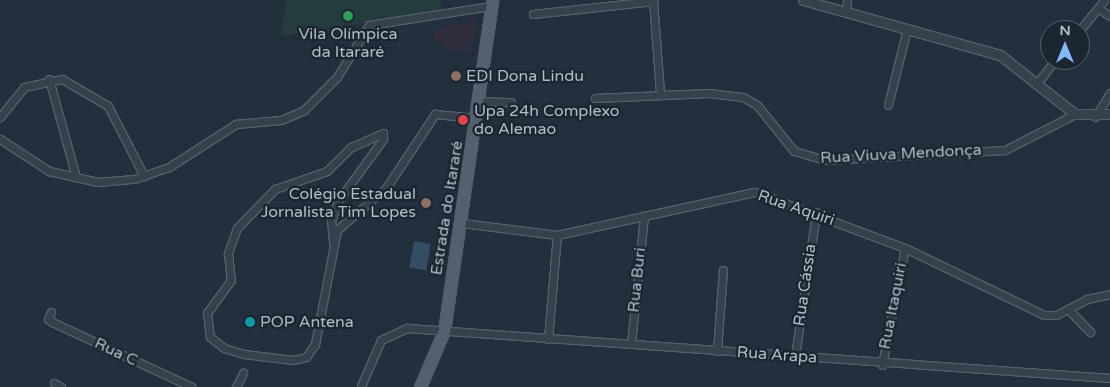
<!DOCTYPE html>
<html>
<head>
<meta charset="utf-8">
<style>
  body { margin:0 }
  #map { position:relative; width:1110px; height:387px; overflow:hidden; background:#222f3d; font-family:"Varela Round",sans-serif }
  div>[style] { position:absolute }
  [style*='--x'] { left:calc(var(--x)*1px); top:calc(var(--y)*1px); width:calc(var(--w)*1px); rotate:calc(var(--a)*1deg) }
  .medical>* { inset:0; background:#2f2e3e }
  .green>* { inset:0; background:#243c3e }
  .water>* { inset:0; background:#354c65; transform-origin:0 0 }
  .roads { filter:drop-shadow(1px 0 #545f6b) drop-shadow(-1px 0 #545f6b) drop-shadow(0 1px #545f6b) drop-shadow(0 -1px #545f6b) }
  .minor>* { height:7px; margin:-3.5px; padding:0 3.5px; transform-origin:3.5px; border-radius:3.5px; background:#36414d }
  .tertiary>* { height:9px; margin:-4.5px; padding:0 4.5px; transform-origin:4.5px; border-radius:4.5px; background:#36414d }
  .primary>* { height:11px; margin:-5.5px; padding:0 5.5px; transform-origin:5.5px; border-radius:5.5px; background:#54606d }
  .dots>* { width:14px; height:14px; translate:-50% -50%; box-sizing:border-box; border:2px solid #1b2632; border-radius:50% }
  span { translate:-50% -50%; white-space:nowrap; text-align:center; line-height:1.15; -webkit-text-stroke:5px #1b2632; paint-order:stroke }
  .poi-label { font-size:16px; color:#b1bcc8 }
  .left { translate:0 -50%; text-align:left }
  .right { translate:-100% -50%; text-align:right }
  .street-label { font-size:16px; color:#b1bcc8 }
  .north { position:absolute; left:1040px; top:20px; width:50px; height:50px; box-sizing:border-box; background:#1b2632; border:1px solid #57626e; border-radius:50%; rotate:0deg; font-size:14px; font-weight:700; line-height:20px; text-align:center; color:#b1bcc8 }
  .north::after { content:''; display:block; margin:auto; width:18px; height:22px; background:#82bafc; clip-path:polygon(50% 0,100% 100%,50% 72%,0 100%) }
</style>
</head>
<body>
<div id="map">
  <div class="medical">
    <i style="clip-path:polygon(470px 16px,477px 16px,471px 53px,446px 51px,443px 44px,433px 43px,434px 28px,470px 22px)"></i>
  </div>
  <div class="green">
    <i style="clip-path:polygon(286px 0,441px 0,441px 11px,281px 36px)"></i>
  </div>
  <div class="water">
    <i style="left:414px;top:241px;width:17px;height:27px;rotate:10deg"></i>
  </div>
  <div class="roads">
    <div class="minor">
      <i style="--x:653;--y:0;--w:93;--a:85.7"></i>
      <i style="--x:1098;--y:8;--w:14;--a:34"></i>
      <i style="--x:846;--y:12;--w:12;--a:-85"></i>
      <i style="--x:533;--y:14;--w:121;--a:-6.2"></i>
      <i style="--x:1080;--y:30;--w:38;--a:-51"></i>
      <i style="--x:49;--y:79;--w:102;--a:74.6"></i>
      <i style="--x:1038;--y:82;--w:28;--a:-52"></i>
      <i style="--x:595;--y:98;--w:114;--a:-2.5"></i>
      <i style="--x:709;--y:93;--w:34;--a:7"></i>
      <i style="--x:743;--y:97;--w:16;--a:30"></i>
      <i style="--x:757;--y:105;--w:59;--a:51.2"></i>
      <i style="--x:794;--y:151;--w:32;--a:16"></i>
      <i style="--x:825;--y:160;--w:180;--a:-3.2"></i>
      <i style="--x:1005;--y:150;--w:79;--a:-27.2"></i>
      <i style="--x:478;--y:101;--w:33;--a:2"></i>
      <i style="--x:888;--y:105;--w:78;--a:-76"></i>
      <i style="--x:0;--y:117;--w:38;--a:-51"></i>
      <i style="--x:24;--y:87;--w:39;--a:-12"></i>
      <i style="--x:62;--y:79;--w:53;--a:30.4"></i>
      <i style="--x:108;--y:106;--w:79;--a:62.8"></i>
      <i style="--x:1095;--y:117;--w:28;--a:-58"></i>
      <i style="--x:0;--y:139;--w:59;--a:33.1"></i>
      <i style="--x:49;--y:171;--w:50;--a:12.7"></i>
      <i style="--x:98;--y:182;--w:36;--a:-5"></i>
      <i style="--x:134;--y:179;--w:37;--a:-19"></i>
      <i style="--x:169;--y:167;--w:80;--a:-32.7"></i>
      <i style="--x:236;--y:124;--w:45;--a:-5.1"></i>
      <i style="--x:281;--y:120;--w:25;--a:-23"></i>
      <i style="--x:304;--y:110;--w:47;--a:-45"></i>
      <i style="--x:337;--y:77;--w:61;--a:-58.4"></i>
      <i style="--x:369;--y:25;--w:122;--a:-8.9"></i>
      <i style="--x:462;--y:223;--w:96;--a:7.2"></i>
      <i style="--x:557;--y:235;--w:203;--a:-12.3"></i>
      <i style="--x:755;--y:192;--w:160;--a:20.5"></i>
      <i style="--x:905;--y:248;--w:154;--a:25.7"></i>
      <i style="--x:1044;--y:315;--w:12;--a:0"></i>
      <i style="--x:1056;--y:315;--w:35;--a:-27"></i>
      <i style="--x:1087;--y:299;--w:24;--a:-12"></i>
      <i style="--x:333;--y:242;--w:21;--a:-95"></i>
      <i style="--x:331;--y:221;--w:21;--a:-71"></i>
      <i style="--x:338;--y:201;--w:77;--a:-54"></i>
      <i style="--x:383;--y:139;--w:6;--a:-90"></i>
      <i style="--x:383;--y:133;--w:35;--a:156"></i>
      <i style="--x:351;--y:147;--w:34;--a:135"></i>
      <i style="--x:327;--y:171;--w:55;--a:160.9"></i>
      <i style="--x:275;--y:189;--w:54;--a:134.3"></i>
      <i style="--x:237;--y:228;--w:27;--a:110"></i>
      <i style="--x:228;--y:253;--w:27;--a:84"></i>
      <i style="--x:231;--y:280;--w:41;--a:126"></i>
      <i style="--x:207;--y:313;--w:24;--a:83"></i>
      <i style="--x:210;--y:337;--w:18;--a:38"></i>
      <i style="--x:224;--y:348;--w:21;--a:17"></i>
      <i style="--x:244;--y:354;--w:49;--a:7"></i>
      <i style="--x:293;--y:360;--w:13;--a:-13"></i>
      <i style="--x:306;--y:357;--w:16;--a:-55"></i>
      <i style="--x:315;--y:344;--w:116;--a:-79.1"></i>
      <i style="--x:337;--y:230;--w:65;--a:-40.6"></i>
      <i style="--x:386;--y:188;--w:89;--a:-56.5"></i>
      <i style="--x:435;--y:114;--w:41;--a:5.6"></i>
      <i style="--x:1068;--y:309;--w:32;--a:46"></i>
      <i style="--x:51;--y:312;--w:8;--a:113"></i>
      <i style="--x:48;--y:319;--w:5;--a:37"></i>
      <i style="--x:52;--y:322;--w:154;--a:24.9"></i>
      <i style="--x:548;--y:339;--w:104;--a:-85.1"></i>
      <i style="--x:631;--y:344;--w:129;--a:-84.2"></i>
      <i style="--x:717;--y:351;--w:81;--a:-85.8"></i>
      <i style="--x:795;--y:356;--w:145;--a:-81.6"></i>
      <i style="--x:882;--y:365;--w:119;--a:-78.9"></i>
      <i style="--x:54;--y:383;--w:8;--a:30"></i>
      <i style="--x:361;--y:386;--w:50;--a:-66.5"></i>
      <i style="--x:381;--y:340;--w:29;--a:-25"></i>
      <i style="--x:407;--y:328;--w:705;--a:4.07"></i>
      <i style="--x:236;--y:387;--w:16;--a:-63"></i>
    </div>
    <div class="tertiary">
      <i style="--x:803;--y:0;--w:205;--a:15.6"></i>
      <i style="--x:1000;--y:55;--w:95;--a:38.2"></i>
      <i style="--x:1075;--y:114;--w:35;--a:0"></i>
    </div>
    <div class="primary">
      <i style="--x:420;--y:387;--w:61;--a:-66.8"></i>
      <i style="--x:444;--y:331;--w:334;--a:-81.7"></i>
    </div>
  </div>
  <div class="dots">
    <i style="left:348px;top:16px;background:#2e9e5b"></i>
    <i style="left:456px;top:76px;background:#8d6e63"></i>
    <i style="left:463px;top:120px;background:#e0444e"></i>
    <i style="left:426px;top:203px;background:#8d6e63"></i>
    <i style="left:250px;top:322px;background:#0f9aa8"></i>
  </div>
  <div class="poi-label">
    <span style="left:348px;top:43px">Vila Olímpica<br>da Itararé</span>
    <span class="left" style="left:466px;top:76px">EDI Dona Lindu</span>
    <span class="left" style="left:474px;top:120px">Upa 24h Complexo<br>do Alemao</span>
    <span class="right" style="left:416px;top:203px">Colégio Estadual<br>Jornalista Tim Lopes</span>
    <span class="left" style="left:260px;top:322px">POP Antena</span>
  </div>
  <div class="street-label">
    <span style="left:901px;top:154px;rotate:-3deg">Rua Viuva Mendonça</span>
    <span style="left:447px;top:208px;rotate:-81deg">Estrada do Itararé</span>
    <span style="left:796px;top:208px;rotate:19deg">Rua Aquiri</span>
    <span style="left:637px;top:280px;rotate:-84deg">Rua Buri</span>
    <span style="left:805px;top:285px;rotate:-82deg">Rua Cássia</span>
    <span style="left:893px;top:306px;rotate:-79deg">Rua Itaquiri</span>
    <span style="left:116px;top:352px;rotate:25deg">Rua C</span>
    <span style="left:777px;top:355px;rotate:4deg">Rua Arapa</span>
  </div>
  <div class="north">N</div>
</div>
</body>
</html>
